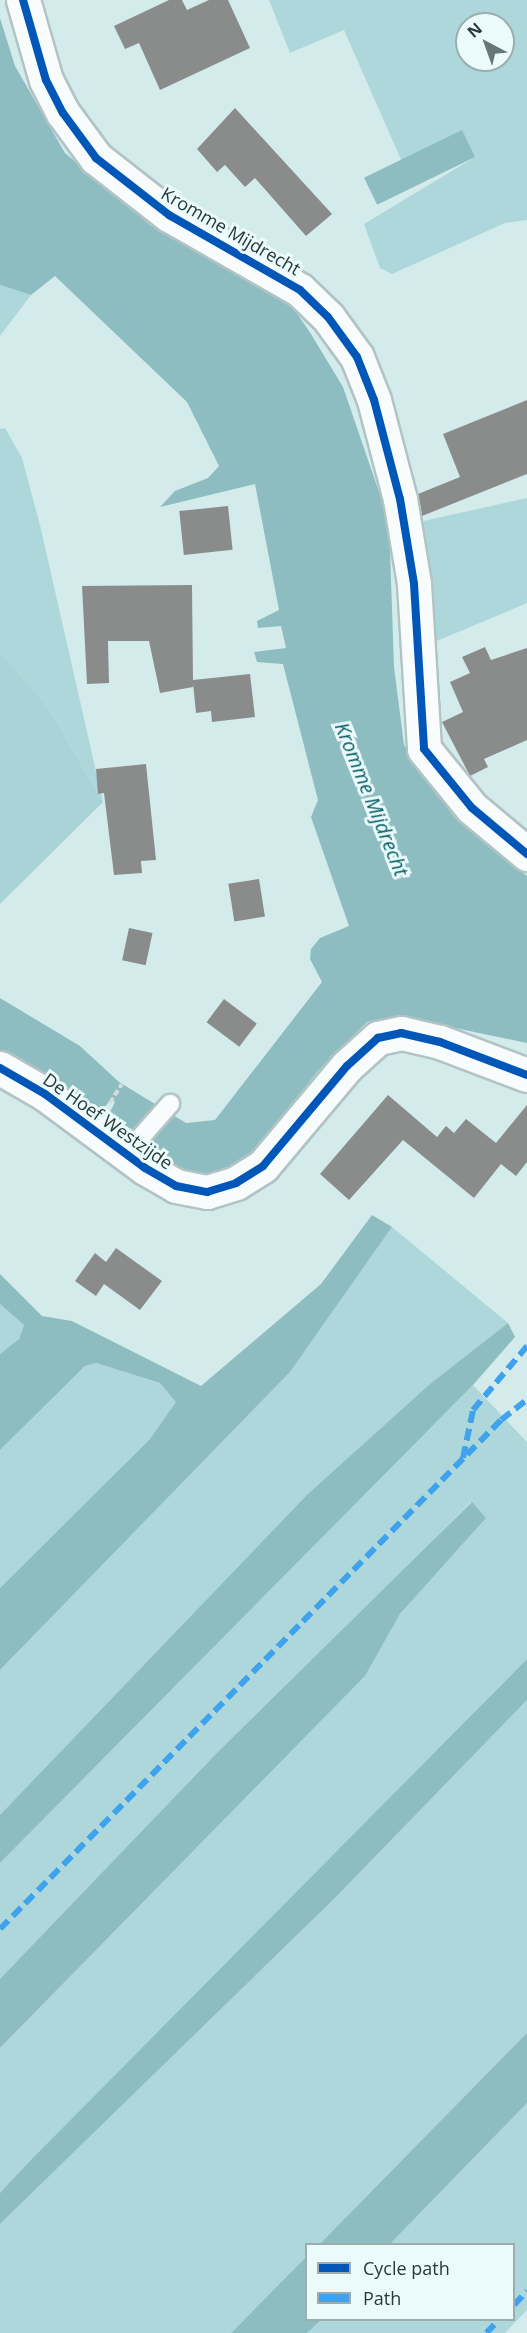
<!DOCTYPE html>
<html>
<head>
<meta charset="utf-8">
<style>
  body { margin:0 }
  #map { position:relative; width:527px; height:2333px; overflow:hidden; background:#d4ebec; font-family:"Open Sans",sans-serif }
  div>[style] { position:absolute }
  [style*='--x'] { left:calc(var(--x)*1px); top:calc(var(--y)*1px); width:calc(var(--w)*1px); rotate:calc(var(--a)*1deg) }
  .green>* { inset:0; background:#aed7db }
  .forest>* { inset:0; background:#a9d3d7 }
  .water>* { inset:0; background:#8dbdc1; transform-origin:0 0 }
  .building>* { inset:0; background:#8a8c8c; transform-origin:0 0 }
  .path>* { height:4px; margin-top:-2px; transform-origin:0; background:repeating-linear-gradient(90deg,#d4dbdb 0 6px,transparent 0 9px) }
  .roads { filter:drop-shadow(2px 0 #b2c3c4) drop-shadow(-2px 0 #b2c3c4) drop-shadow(0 2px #b2c3c4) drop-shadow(0 -2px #b2c3c4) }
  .lane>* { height:18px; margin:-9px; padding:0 9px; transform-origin:9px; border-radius:9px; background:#f9fcfc }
  .street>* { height:33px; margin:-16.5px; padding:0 16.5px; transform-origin:16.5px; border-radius:16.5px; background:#f9fcfc }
  .quiet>* { height:6px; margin-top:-3px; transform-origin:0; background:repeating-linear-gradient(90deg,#3ea3ec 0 12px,transparent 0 18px) }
  .cycleway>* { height:8px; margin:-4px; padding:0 4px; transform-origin:4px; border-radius:4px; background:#0057b8 }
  span { translate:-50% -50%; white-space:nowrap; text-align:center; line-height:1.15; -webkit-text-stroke:6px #ebfbfc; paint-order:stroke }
  .street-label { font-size:18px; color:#29393a }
  .water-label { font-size:20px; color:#035b62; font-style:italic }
  .legend { position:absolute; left:305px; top:2243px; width:210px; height:78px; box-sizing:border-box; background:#ebfbfc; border:2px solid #9dadae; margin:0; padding:8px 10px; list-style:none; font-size:18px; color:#29393a }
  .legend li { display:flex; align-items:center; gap:12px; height:30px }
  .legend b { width:30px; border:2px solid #9dadae }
  .north { position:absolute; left:455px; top:12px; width:60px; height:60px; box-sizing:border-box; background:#ebfbfc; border:2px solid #9dadae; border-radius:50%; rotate:319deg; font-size:16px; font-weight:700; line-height:24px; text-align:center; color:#29393a }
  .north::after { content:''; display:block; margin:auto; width:21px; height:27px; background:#657778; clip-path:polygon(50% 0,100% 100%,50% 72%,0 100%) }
</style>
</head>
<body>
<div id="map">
  <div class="green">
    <i style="clip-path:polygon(evenodd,269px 0,527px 0,527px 220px,505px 223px,392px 274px,380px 268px,364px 224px,475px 157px,462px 131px,402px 162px,344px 30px,290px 53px,269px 0,467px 24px,503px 24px,503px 60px,467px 60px,467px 24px)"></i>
    <i style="clip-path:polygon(0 285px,31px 295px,0 336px)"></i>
    <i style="clip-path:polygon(5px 428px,22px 458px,40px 525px,103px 802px,48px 707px,0 652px,0 429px)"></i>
    <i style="clip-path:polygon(527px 498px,527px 603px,432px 643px,419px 522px)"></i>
    <i style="clip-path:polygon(392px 1227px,508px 1323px,430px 1384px,0 1815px,0 1670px,290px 1372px)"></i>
    <i style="clip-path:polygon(0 1304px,24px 1325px,19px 1339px,0 1354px)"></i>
    <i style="clip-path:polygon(96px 1363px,160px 1383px,177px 1402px,150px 1439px,0 1588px,0 1450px,85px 1366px)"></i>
    <i style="clip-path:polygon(473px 1385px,527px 1442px,527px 1659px,0 2193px,0 2048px,365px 1676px,400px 1614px,486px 1518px,471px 1502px,0 1979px,0 1863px)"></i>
    <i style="clip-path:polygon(527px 1700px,527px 2033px,366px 2200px,320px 2244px,306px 2244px,306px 2257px,231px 2333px,0 2333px,0 2224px,335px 1898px)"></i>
    <i style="clip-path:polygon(527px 2103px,527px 2310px,505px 2333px,307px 2333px,321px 2320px,514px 2320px,514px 2244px,390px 2244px)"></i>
  </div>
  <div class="forest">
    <i style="clip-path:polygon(0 652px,48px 707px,103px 802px,0 904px)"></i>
  </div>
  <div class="water">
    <i style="clip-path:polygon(0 18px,15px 66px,65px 153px,150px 225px,292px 306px,311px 334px,343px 387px,389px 521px,394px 667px,404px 745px,455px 818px,527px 876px,527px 1043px,398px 1016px,367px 1022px,317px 1072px,253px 1154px,235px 1166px,205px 1175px,181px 1171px,148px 1147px,135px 1131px,108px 1116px,115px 1102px,111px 1099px,101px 1112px,0 1050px,0 998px,80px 1046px,119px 1082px,186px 1123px,215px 1120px,322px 982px,310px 959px,311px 949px,320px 938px,349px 926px,311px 817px,318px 800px,283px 664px,257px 662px,254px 652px,286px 648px,281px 626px,258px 628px,257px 621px,279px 610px,255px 484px,160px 507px,175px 491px,208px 478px,219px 466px,187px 402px,55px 276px,31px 295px,0 285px)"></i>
    <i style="left:462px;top:130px;width:30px;height:109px;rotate:64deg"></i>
    <i style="clip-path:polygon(372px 1215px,392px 1227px,290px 1372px,0 1670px,0 1588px,150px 1439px,176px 1402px,160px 1383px,96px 1363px,85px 1366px,0 1450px,0 1354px,19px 1339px,24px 1325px,0 1304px,0 1274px,42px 1316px,72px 1321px,201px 1386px,321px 1284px)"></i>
    <i style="clip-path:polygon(508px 1323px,515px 1337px,473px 1385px,0 1863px,0 1815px,307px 1495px,430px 1384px)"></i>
    <i style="clip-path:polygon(472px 1502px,486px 1518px,400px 1614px,365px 1676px,0 2048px,0 1979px,217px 1753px)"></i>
    <i style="clip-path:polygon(527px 1659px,527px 1700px,335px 1898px,0 2224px,0 2193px,28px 2163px)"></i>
    <i style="clip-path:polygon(527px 2033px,527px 2103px,390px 2244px,320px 2244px)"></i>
    <i style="clip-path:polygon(306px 2257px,306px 2320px,321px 2320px,307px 2333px,231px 2333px)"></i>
  </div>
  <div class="building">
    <i style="clip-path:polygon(169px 0,182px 0,187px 10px,209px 0,228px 0,250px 48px,160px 90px,139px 43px,125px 49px,114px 26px)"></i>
    <i style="clip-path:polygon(235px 108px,332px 214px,306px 236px,255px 178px,245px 187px,225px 165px,217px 172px,197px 149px)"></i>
    <i style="clip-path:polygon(527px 400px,527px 474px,422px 516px,418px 494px,460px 477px,443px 434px)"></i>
    <i style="left:228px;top:506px;width:44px;height:49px;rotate:84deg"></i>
    <i style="clip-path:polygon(192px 585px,193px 680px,250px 674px,255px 717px,212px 722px,211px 711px,196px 713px,193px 683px,193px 687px,160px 693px,149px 641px,108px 641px,109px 683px,87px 684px,82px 586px)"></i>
    <i style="clip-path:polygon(485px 647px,491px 660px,527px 648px,527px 740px,484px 759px,488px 767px,470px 776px,442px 722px,463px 712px,450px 682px,470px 673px,462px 657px)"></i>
    <i style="clip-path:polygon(146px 764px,156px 860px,141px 861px,142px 873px,114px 875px,104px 793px,98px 794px,96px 769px)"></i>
    <i style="left:259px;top:879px;width:38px;height:31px;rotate:81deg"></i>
    <i style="left:129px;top:928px;width:24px;height:33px;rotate:12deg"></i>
    <i style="left:224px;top:999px;width:41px;height:29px;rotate:37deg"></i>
    <i style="clip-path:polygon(388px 1095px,437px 1137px,446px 1126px,454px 1133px,466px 1119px,496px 1143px,527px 1105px,527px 1162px,516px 1176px,501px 1164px,474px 1198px,403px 1140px,349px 1200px,320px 1174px)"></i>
    <i style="clip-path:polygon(116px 1248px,162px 1281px,140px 1310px,104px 1284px,96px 1296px,75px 1281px,95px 1253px,106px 1262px)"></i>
  </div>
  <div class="path">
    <i style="--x:110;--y:1103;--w:22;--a:-58"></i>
  </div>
  <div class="roads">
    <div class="lane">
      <i style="--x:126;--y:1154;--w:67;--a:-48.7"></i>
    </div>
    <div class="street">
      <i style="--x:23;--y:0;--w:83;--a:74"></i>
      <i style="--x:46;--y:80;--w:37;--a:63"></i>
      <i style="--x:63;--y:113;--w:56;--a:53.7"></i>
      <i style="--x:96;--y:158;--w:93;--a:38"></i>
      <i style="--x:169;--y:215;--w:151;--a:29.8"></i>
      <i style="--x:300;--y:290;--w:39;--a:44"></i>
      <i style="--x:328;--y:317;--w:49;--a:54.1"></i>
      <i style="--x:357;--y:357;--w:46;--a:68.4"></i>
      <i style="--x:374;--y:400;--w:102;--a:75.3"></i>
      <i style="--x:400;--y:499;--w:86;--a:80.6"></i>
      <i style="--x:414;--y:584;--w:165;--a:86.5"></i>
      <i style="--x:424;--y:749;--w:76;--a:50.9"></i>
      <i style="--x:472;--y:808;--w:72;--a:39.9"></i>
      <i style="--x:0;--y:1068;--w:52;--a:30"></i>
      <i style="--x:45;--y:1094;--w:124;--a:36.5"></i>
      <i style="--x:145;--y:1168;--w:36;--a:30"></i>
      <i style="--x:176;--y:1186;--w:32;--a:11"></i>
      <i style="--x:207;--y:1192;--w:30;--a:-17"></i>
      <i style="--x:236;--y:1183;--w:32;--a:-32"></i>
      <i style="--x:263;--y:1166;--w:131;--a:-50"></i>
      <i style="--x:347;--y:1066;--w:42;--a:-42.1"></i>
      <i style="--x:378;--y:1038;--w:24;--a:-12"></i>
      <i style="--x:401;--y:1033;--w:40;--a:13"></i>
      <i style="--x:440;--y:1042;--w:93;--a:20.8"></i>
    </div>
  </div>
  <div class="quiet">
    <i style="--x:463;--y:1458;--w:49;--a:-78.2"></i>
    <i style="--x:473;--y:1410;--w:84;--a:-49.8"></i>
    <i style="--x:0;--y:1929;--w:714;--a:-45.45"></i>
    <i style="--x:501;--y:1420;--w:33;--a:-38"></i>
    <i style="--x:514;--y:2305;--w:19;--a:-47"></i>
    <i style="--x:486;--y:2333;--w:18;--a:-45"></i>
  </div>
  <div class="cycleway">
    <i style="--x:23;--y:0;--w:83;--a:74"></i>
    <i style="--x:46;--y:80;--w:37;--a:63"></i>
    <i style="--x:63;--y:113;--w:56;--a:53.7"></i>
    <i style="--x:96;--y:158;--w:93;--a:38"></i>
    <i style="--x:169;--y:215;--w:151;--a:29.8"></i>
    <i style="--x:300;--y:290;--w:39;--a:44"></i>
    <i style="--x:328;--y:317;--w:49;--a:54.1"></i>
    <i style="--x:357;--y:357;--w:46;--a:68.4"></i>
    <i style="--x:374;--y:400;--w:102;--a:75.3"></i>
    <i style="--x:400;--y:499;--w:86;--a:80.6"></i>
    <i style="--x:414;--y:584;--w:165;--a:86.5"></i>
    <i style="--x:424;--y:749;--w:76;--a:50.9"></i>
    <i style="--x:472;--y:808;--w:72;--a:39.9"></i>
    <i style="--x:0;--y:1068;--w:52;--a:30"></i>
    <i style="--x:45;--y:1094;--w:124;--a:36.5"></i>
    <i style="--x:145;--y:1168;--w:36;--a:30"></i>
    <i style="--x:176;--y:1186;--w:32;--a:11"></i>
    <i style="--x:207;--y:1192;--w:30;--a:-17"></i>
    <i style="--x:236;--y:1183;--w:32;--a:-32"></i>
    <i style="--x:263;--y:1166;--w:131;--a:-50"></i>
    <i style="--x:347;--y:1066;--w:42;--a:-42.1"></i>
    <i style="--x:378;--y:1038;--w:24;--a:-12"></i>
    <i style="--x:401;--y:1033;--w:40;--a:13"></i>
    <i style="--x:440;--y:1042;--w:93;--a:20.8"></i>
  </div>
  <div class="street-label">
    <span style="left:231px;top:231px;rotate:30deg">Kromme Mijdrecht</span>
    <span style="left:108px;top:1121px;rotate:35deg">De Hoef Westzijde</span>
  </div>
  <div class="water-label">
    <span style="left:372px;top:799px;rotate:68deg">Kromme Mijdrecht</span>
  </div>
  <ul class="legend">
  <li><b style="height:8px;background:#0057b8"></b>Cycle path</li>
  <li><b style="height:8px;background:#3ea3ec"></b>Path</li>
  </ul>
  <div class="north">N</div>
</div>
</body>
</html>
